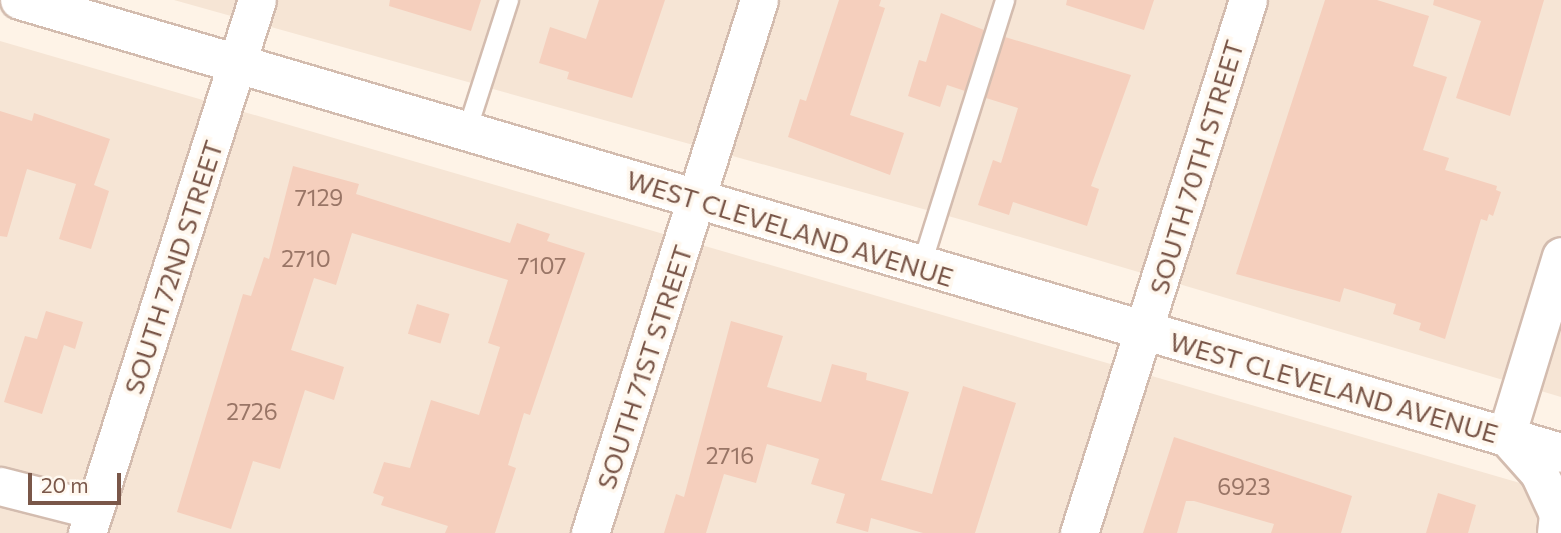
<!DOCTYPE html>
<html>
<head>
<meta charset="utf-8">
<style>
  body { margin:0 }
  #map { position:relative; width:1561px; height:533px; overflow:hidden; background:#fef3e7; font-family:Commissioner,sans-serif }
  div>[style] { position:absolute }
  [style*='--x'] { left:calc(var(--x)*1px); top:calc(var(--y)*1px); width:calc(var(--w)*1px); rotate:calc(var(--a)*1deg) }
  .residential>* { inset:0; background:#f6e5d5 }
  .building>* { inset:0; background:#f5cfbd; transform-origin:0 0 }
  .roads { filter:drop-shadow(2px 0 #d3bcaf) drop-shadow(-2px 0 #d3bcaf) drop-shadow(0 2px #d3bcaf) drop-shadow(0 -2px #d3bcaf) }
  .lane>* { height:18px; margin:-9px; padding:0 9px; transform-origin:9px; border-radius:9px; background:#fff }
  .street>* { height:37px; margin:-18.5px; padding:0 18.5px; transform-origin:18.5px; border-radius:18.5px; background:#fff }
  .secondary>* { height:38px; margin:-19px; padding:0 19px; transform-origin:19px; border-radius:19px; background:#fff }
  span { translate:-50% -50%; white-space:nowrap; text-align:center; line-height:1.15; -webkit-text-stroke:7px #fff8ef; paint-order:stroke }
  .number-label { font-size:23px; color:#997566 }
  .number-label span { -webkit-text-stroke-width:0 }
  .street-label { font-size:26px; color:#7a5749 }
  .scale { position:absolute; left:28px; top:473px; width:93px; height:32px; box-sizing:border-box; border:4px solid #7a5749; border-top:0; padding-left:9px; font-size:21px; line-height:24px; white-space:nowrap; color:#7a5749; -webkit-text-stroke:5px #fff8ef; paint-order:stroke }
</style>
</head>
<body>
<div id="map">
  <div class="residential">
    <i style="clip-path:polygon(174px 0,1561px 0,1561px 397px,966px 221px)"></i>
    <i style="clip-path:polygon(0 41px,1561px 495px,1561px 533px,0 533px)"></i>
  </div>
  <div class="building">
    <i style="clip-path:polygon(390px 0,481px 0,471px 31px,389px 6px)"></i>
    <i style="clip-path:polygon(599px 0,665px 0,632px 98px,567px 79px,569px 72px,539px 63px,550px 27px,586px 39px)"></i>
    <i style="clip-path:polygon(839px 0,881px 0,879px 6px,885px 8px,850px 115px,904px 133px,890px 175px,788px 137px,800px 99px,806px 101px)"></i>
    <i style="clip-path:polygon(1067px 0,1154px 0,1144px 30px,1066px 5px)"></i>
    <i style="clip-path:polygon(1325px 0,1377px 0,1429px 16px,1413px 66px,1447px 77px,1423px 150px,1449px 158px,1445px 170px,1497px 186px,1496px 190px,1501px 192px,1493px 216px,1489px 214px,1487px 221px,1481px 219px,1445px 339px,1419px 330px,1421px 323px,1393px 314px,1396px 304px,1344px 288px,1340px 302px,1236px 274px)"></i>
    <i style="clip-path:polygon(1434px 0,1544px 0,1510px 116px,1456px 98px,1481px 21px,1433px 5px)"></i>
    <i style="clip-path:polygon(941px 13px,984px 30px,965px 91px,947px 85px,940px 107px,908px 96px,919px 60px,926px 62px)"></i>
    <i style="clip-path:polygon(1005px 37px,1131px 75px,1091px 186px,1099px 189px,1087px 226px,1013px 202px,1009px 215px,978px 205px,993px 160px,1001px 163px,1018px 108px,986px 98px)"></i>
    <i style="clip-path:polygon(0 111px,32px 121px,34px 113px,110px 139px,94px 185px,109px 191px,91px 249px,59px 239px,76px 184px,27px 169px,7px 237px,0 236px)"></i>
    <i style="clip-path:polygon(293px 166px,359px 184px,356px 194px,510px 243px,517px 223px,550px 234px,547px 241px,585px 253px,530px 415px,524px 413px,508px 465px,516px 468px,495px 533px,445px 533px,448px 526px,381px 505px,384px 497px,373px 493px,384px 462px,410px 468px,431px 400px,479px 415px,500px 347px,488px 343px,508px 280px,352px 233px,336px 285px,314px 278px,291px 350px,344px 367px,334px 400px,305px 390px,280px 469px,253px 461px,231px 529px,177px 512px,243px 294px,251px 296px,264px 257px,269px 259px)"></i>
    <i style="left:417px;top:304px;width:34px;height:31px;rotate:17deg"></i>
    <i style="clip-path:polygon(46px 311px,83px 322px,75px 349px,64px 345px,42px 414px,4px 402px,25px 336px,37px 339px)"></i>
    <i style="clip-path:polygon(731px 321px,783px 336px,767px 387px,821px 402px,832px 364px,867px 373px,866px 380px,909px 392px,881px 480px,932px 494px,963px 386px,1016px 403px,975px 533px,923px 533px,871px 518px,868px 532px,836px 523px,845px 494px,811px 484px,819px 459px,767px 444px,756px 483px,724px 474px,706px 533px,664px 533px,676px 494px,684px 497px)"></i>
    <i style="clip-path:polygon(1174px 437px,1352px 496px,1341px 533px,1271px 533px,1274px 524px,1194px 501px,1186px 501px,1177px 533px,1143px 533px)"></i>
    <i style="clip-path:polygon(1438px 493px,1476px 505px,1468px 533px,1426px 533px)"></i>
  </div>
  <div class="roads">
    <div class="lane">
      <i style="--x:467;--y:131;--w:138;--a:-72.2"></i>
      <i style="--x:921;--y:267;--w:280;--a:-72.5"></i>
    </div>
    <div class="street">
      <i style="--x:0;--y:486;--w:97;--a:14.3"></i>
      <i style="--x:87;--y:533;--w:559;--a:-72.31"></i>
      <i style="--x:590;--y:533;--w:559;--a:-72.41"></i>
      <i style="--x:1079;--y:533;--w:559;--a:-72.41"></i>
      <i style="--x:1556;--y:533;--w:19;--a:-84"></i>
      <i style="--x:1558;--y:514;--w:45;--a:-114.9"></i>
      <i style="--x:1539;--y:473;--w:50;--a:-131.7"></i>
      <i style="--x:1506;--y:436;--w:188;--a:-73"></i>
    </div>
    <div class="secondary">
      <i style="--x:20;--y:0;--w:1606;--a:16.38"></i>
    </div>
  </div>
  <div class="number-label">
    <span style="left:319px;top:197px">7129</span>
    <span style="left:306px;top:258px">2710</span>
    <span style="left:542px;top:265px">7107</span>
    <span style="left:252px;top:411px">2726</span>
    <span style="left:730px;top:455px">2716</span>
    <span style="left:1244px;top:486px">6923</span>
  </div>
  <div class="street-label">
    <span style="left:1196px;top:167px;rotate:-73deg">SOUTH 70TH STREET</span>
    <span style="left:790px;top:228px;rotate:17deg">WEST CLEVELAND AVENUE</span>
    <span style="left:173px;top:267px;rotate:-72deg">SOUTH 72ND STREET</span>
    <span style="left:644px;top:367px;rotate:-72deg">SOUTH 71ST STREET</span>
    <span style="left:1334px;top:387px;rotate:16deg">WEST CLEVELAND AVENUE</span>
  </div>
  <div class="scale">20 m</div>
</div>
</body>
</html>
